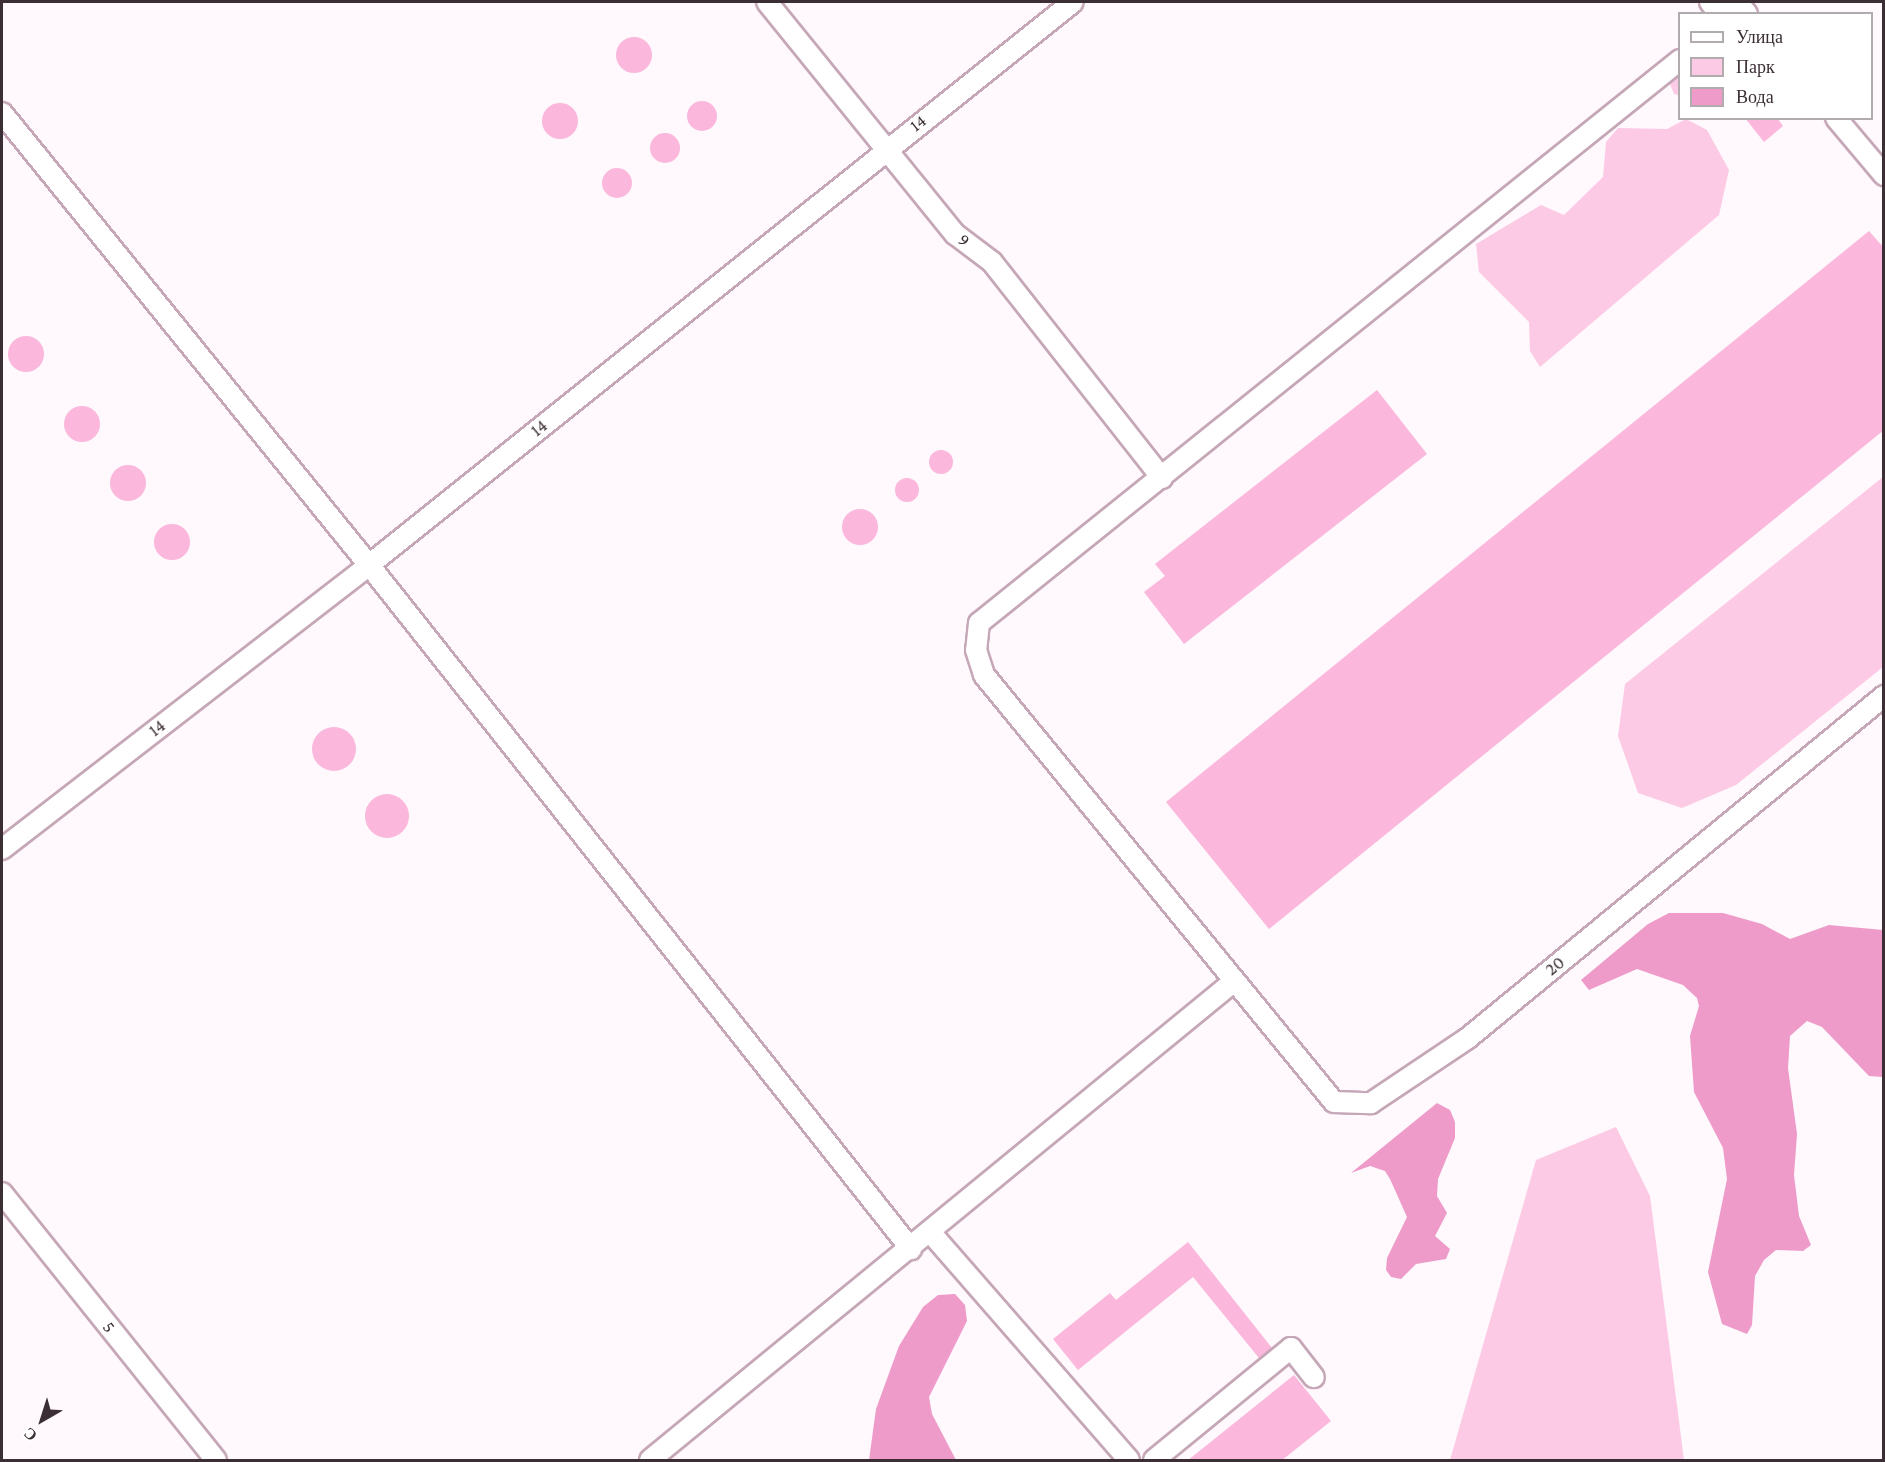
<!DOCTYPE html>
<html>
<head>
<meta charset="utf-8">
<style>
  body { margin:0 }
  #map { position:relative; width:1885px; height:1462px; overflow:hidden; background:#fff8fc; font-family:"Crimson Pro",serif }
  div>[style] { position:absolute }
  [style*='--x'] { left:calc(var(--x)*1px); top:calc(var(--y)*1px); width:calc(var(--w)*1px); rotate:calc(var(--a)*1deg) }
  .green>* { inset:0; background:#fdcae5 }
  .water>* { inset:0; background:#ee9bca }
  .building>* { inset:0; background:#fbb7dc }
  .round { border-radius:50% }
  .roads { filter:drop-shadow(2px 0 #c5a7b7) drop-shadow(-2px 0 #c5a7b7) drop-shadow(0 2px #c5a7b7) drop-shadow(0 -2px #c5a7b7) }
  .minor>* { height:20px; margin:-10px; padding:0 10px; transform-origin:10px; border-radius:10px; background:#fff }
  span { translate:-50% -50%; white-space:nowrap; text-align:center; line-height:1.15; -webkit-text-stroke:4.5px #fff; paint-order:stroke }
  .street-label { font-size:18px; color:#3b2e35 }
  .frame { position:absolute; inset:0; border:3px solid #3b2e35; pointer-events:none }
  .legend { position:absolute; left:1678px; top:12px; width:195px; height:108px; box-sizing:border-box; background:#fff; border:2px solid #b1abae; margin:0; padding:8px 10px; list-style:none; font-size:18px; color:#3b2e35 }
  .legend li { display:flex; align-items:center; gap:12px; height:30px }
  .legend b { width:30px; border:2px solid #b1abae }
  .north { position:absolute; left:12px; top:1390px; width:60px; height:60px; -webkit-text-stroke:4px #fff; paint-order:stroke; rotate:219deg; font-size:16px; font-weight:700; line-height:24px; text-align:center; color:#3b2e35 }
  .north::after { content:''; display:block; margin:auto; width:21px; height:27px; background:#3b2e35; clip-path:polygon(50% 0,100% 100%,50% 72%,0 100%) }
</style>
</head>
<body>
<div id="map">
  <div class="green">
    <i style="clip-path:polygon(1679px 70px,1679px 95px,1674px 94px,1670px 84px)"></i>
    <i style="clip-path:polygon(1686px 119px,1707px 130px,1729px 170px,1719px 215px,1540px 367px,1530px 351px,1529px 322px,1479px 272px,1476px 244px,1541px 205px,1564px 215px,1603px 177px,1606px 142px,1618px 128px,1667px 129px)"></i>
    <i style="clip-path:polygon(1883px 477px,1883px 667px,1736px 785px,1682px 808px,1638px 793px,1618px 736px,1625px 684px)"></i>
    <i style="clip-path:polygon(1616px 1127px,1650px 1196px,1684px 1460px,1450px 1460px,1536px 1160px)"></i>
  </div>
  <div class="water">
    <i style="clip-path:polygon(1669px 913px,1723px 913px,1762px 924px,1790px 939px,1829px 925px,1883px 930px,1883px 1077px,1869px 1076px,1822px 1027px,1807px 1021px,1790px 1036px,1788px 1068px,1797px 1134px,1794px 1175px,1799px 1216px,1811px 1245px,1803px 1251px,1776px 1250px,1764px 1260px,1755px 1276px,1752px 1325px,1747px 1334px,1722px 1324px,1708px 1272px,1727px 1179px,1723px 1148px,1694px 1092px,1690px 1036px,1699px 1006px,1697px 998px,1683px 985px,1637px 969px,1589px 990px,1581px 980px,1648px 924px)"></i>
    <i style="clip-path:polygon(1437px 1103px,1450px 1110px,1455px 1122px,1455px 1138px,1438px 1179px,1437px 1196px,1447px 1213px,1435px 1236px,1450px 1249px,1446px 1259px,1416px 1264px,1401px 1279px,1391px 1277px,1386px 1270px,1387px 1258px,1407px 1217px,1390px 1179px,1385px 1171px,1370px 1166px,1351px 1173px)"></i>
    <i style="clip-path:polygon(955px 1294px,965px 1305px,967px 1321px,929px 1397px,932px 1414px,956px 1460px,869px 1460px,876px 1409px,899px 1346px,923px 1307px,938px 1295px)"></i>
  </div>
  <div class="building">
    <i class="round" style="left:616px;top:37px;width:36px;height:36px"></i>
    <i class="round" style="left:687px;top:101px;width:30px;height:30px"></i>
    <i class="round" style="left:542px;top:103px;width:36px;height:36px"></i>
    <i style="clip-path:polygon(1745px 118px,1777px 118px,1783px 126px,1764px 142px)"></i>
    <i class="round" style="left:650px;top:133px;width:30px;height:30px"></i>
    <i class="round" style="left:602px;top:168px;width:30px;height:30px"></i>
    <i style="clip-path:polygon(1869px 231px,1884px 248px,1884px 430px,1269px 929px,1166px 802px)"></i>
    <i class="round" style="left:8px;top:336px;width:36px;height:36px"></i>
    <i style="clip-path:polygon(1377px 390px,1427px 454px,1184px 644px,1144px 592px,1165px 576px,1155px 564px)"></i>
    <i class="round" style="left:64px;top:406px;width:36px;height:36px"></i>
    <i class="round" style="left:929px;top:450px;width:24px;height:24px"></i>
    <i class="round" style="left:110px;top:465px;width:36px;height:36px"></i>
    <i class="round" style="left:895px;top:478px;width:24px;height:24px"></i>
    <i class="round" style="left:842px;top:509px;width:36px;height:36px"></i>
    <i class="round" style="left:154px;top:524px;width:36px;height:36px"></i>
    <i class="round" style="left:312px;top:727px;width:44px;height:44px"></i>
    <i class="round" style="left:365px;top:794px;width:44px;height:44px"></i>
    <i style="clip-path:polygon(1188px 1242px,1272px 1348px,1259px 1358px,1193px 1277px,1078px 1370px,1053px 1339px,1110px 1293px,1116px 1300px)"></i>
    <i style="clip-path:polygon(1294px 1375px,1331px 1421px,1281px 1461px,1187px 1461px)"></i>
  </div>
  <div class="roads">
    <div class="minor">
      <i style="--x:767;--y:2;--w:299;--a:51"></i>
      <i style="--x:955;--y:234;--w:46;--a:37.1"></i>
      <i style="--x:992;--y:262;--w:275;--a:51.8"></i>
      <i style="--x:1710;--y:2;--w:6;--a:51"></i>
      <i style="--x:1714;--y:7;--w:29;--a:4"></i>
      <i style="--x:1743;--y:9;--w:6;--a:51"></i>
      <i style="--x:1680;--y:60;--w:899;--a:141.23"></i>
      <i style="--x:979;--y:623;--w:27;--a:96"></i>
      <i style="--x:976;--y:650;--w:26;--a:72"></i>
      <i style="--x:984;--y:675;--w:552;--a:50.66"></i>
      <i style="--x:1334;--y:1102;--w:37;--a:2"></i>
      <i style="--x:1371;--y:1103;--w:117;--a:-33.8"></i>
      <i style="--x:1468;--y:1038;--w:539;--a:-39.42"></i>
      <i style="--x:2;--y:113;--w:582;--a:50.93"></i>
      <i style="--x:369;--y:565;--w:873;--a:51.61"></i>
      <i style="--x:1836;--y:118;--w:75;--a:49.9"></i>
      <i style="--x:2;--y:849;--w:464;--a:-37.7"></i>
      <i style="--x:369;--y:565;--w:901;--a:-38.65"></i>
      <i style="--x:2;--y:1193;--w:342;--a:51.3"></i>
      <i style="--x:931;--y:1233;--w:301;--a:48.9"></i>
      <i style="--x:650;--y:1460;--w:752;--a:-39.34"></i>
      <i style="--x:1154;--y:1460;--w:177;--a:-39.3"></i>
      <i style="--x:1291;--y:1348;--w:37;--a:52"></i>
    </div>
  </div>
  <div class="street-label">
    <span style="left:918px;top:123px;rotate:-38deg">14</span>
    <span style="left:964px;top:240px;rotate:38deg">9</span>
    <span style="left:539px;top:428px;rotate:-39deg">14</span>
    <span style="left:157px;top:728px;rotate:-38deg">14</span>
    <span style="left:1555px;top:966px;rotate:-39deg">20</span>
    <span style="left:109px;top:1327px;rotate:51deg">5</span>
  </div>
  <div class="frame"></div>
  <ul class="legend">
  <li><b style="height:8px;background:#fff"></b>Улица</li>
  <li><b style="height:16px;background:#fdcae5"></b>Парк</li>
  <li><b style="height:16px;background:#ee9bca"></b>Вода</li>
  </ul>
  <div class="north">С</div>
</div>
</body>
</html>
